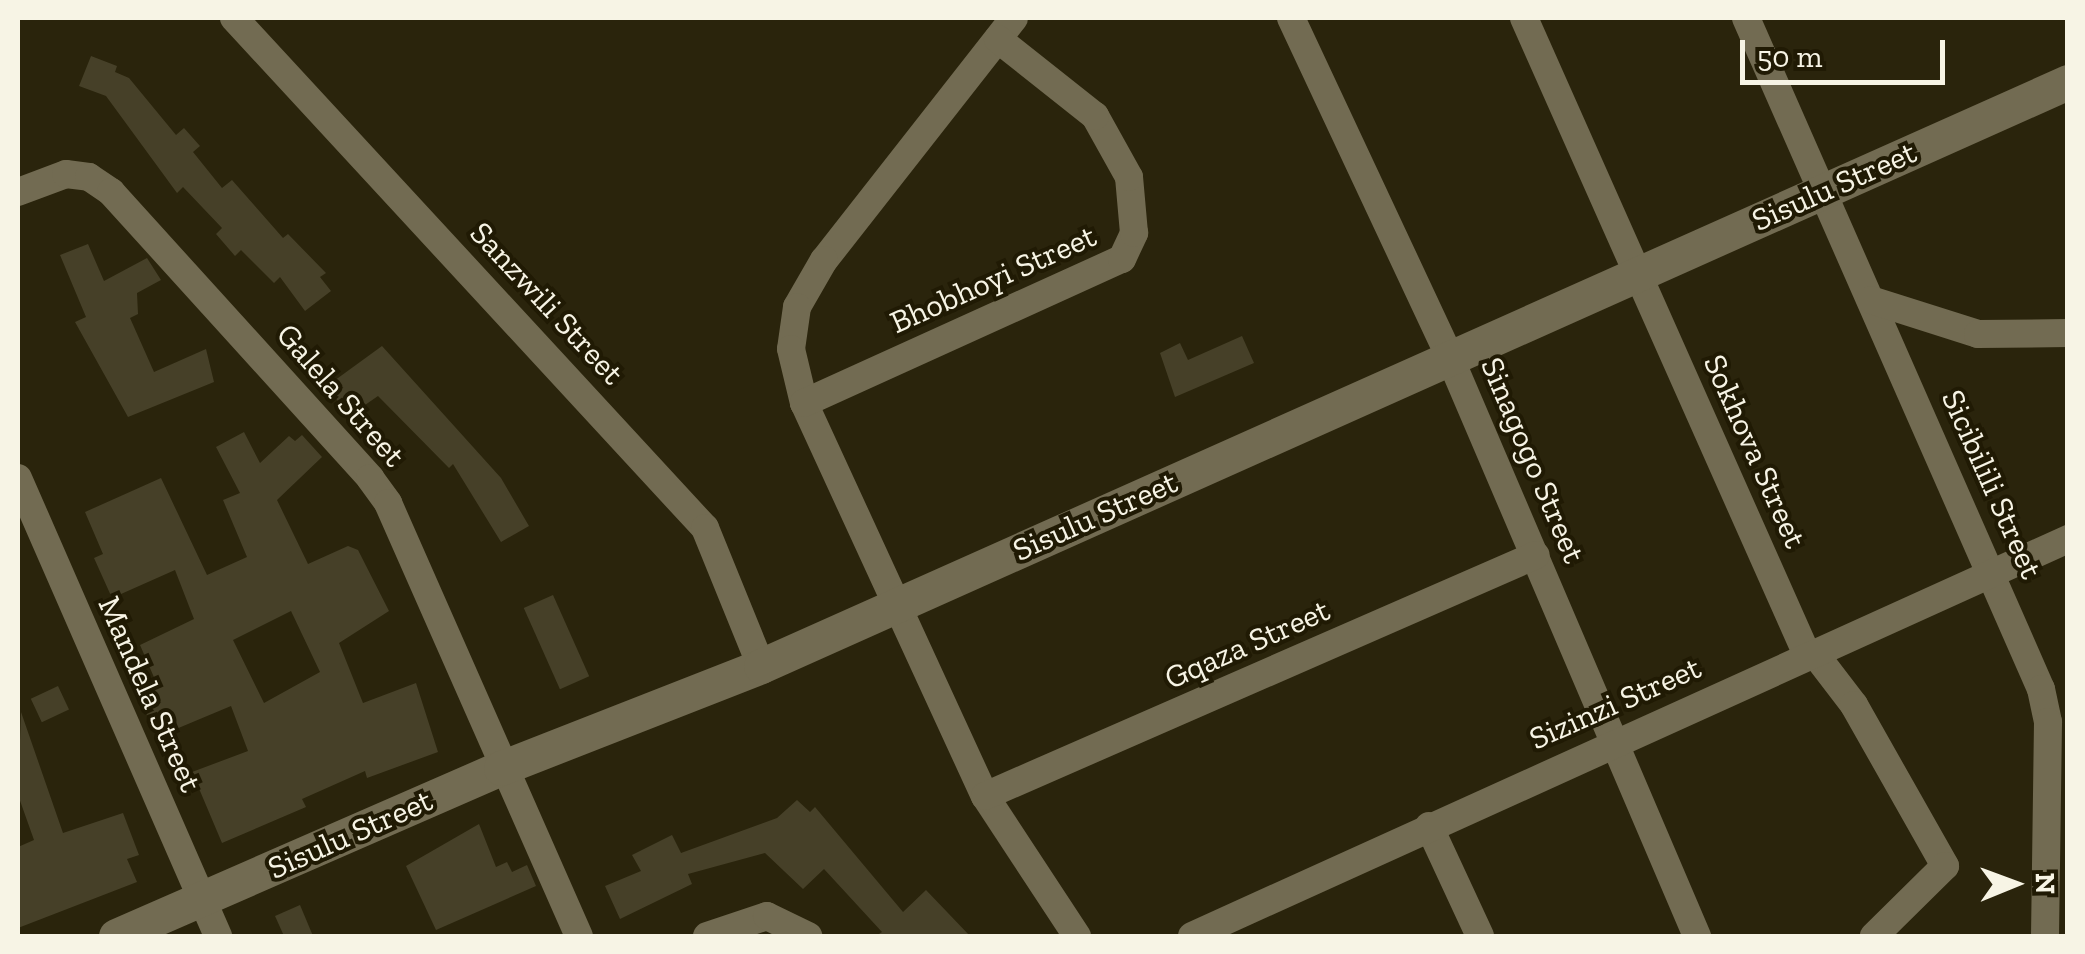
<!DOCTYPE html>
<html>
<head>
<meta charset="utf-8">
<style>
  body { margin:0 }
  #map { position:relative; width:2085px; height:954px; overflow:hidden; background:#2a240c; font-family:"Zilla Slab",serif }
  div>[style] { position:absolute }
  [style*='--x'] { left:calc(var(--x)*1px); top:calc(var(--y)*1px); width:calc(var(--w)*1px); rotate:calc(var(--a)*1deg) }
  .building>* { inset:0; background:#464028; transform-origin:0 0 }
  .minor>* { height:28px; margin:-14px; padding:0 14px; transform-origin:14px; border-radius:14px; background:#726b52 }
  .tertiary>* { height:35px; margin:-17.5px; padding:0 17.5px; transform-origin:17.5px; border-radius:17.5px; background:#726b52 }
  span { translate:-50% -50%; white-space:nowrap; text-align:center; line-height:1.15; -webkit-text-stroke:8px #201a04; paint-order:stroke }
  .street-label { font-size:32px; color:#f7f4e5 }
  .frame { position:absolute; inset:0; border:20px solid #f7f4e5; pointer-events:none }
  .north { position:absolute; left:1965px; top:834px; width:100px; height:100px; -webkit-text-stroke:8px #201a04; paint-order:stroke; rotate:89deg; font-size:28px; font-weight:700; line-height:40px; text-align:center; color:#f7f4e5 }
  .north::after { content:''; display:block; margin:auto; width:35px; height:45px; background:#f7f4e5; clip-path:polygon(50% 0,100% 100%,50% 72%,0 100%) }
  .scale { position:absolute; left:1740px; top:40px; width:205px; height:45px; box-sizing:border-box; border:5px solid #f7f4e5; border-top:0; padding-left:12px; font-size:30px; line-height:35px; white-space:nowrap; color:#f7f4e5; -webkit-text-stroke:8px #201a04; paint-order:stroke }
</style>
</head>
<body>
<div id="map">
  <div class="building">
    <i style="clip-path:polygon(91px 56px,117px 66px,115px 72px,129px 78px,176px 135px,184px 128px,200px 146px,193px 152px,222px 188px,232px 180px,283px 238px,288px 234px,326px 273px,320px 277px,331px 291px,305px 311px,280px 277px,274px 283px,241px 250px,235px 256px,216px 234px,222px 228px,183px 187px,177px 193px,106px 96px,79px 86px)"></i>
    <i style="clip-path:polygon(88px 244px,104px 281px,147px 258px,161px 280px,137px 293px,138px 314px,130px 318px,154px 372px,206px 349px,214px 382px,128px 417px,75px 322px,86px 317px,60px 255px)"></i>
    <i style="clip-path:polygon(1242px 336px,1254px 363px,1175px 397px,1160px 353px,1180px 343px,1188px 360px)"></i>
    <i style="clip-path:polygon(382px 346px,501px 478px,529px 526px,501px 542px,453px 464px,449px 468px,378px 396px,365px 405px,356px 393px,340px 404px,327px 386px)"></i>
    <i style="clip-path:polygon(evenodd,244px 432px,260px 463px,289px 436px,295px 441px,302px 435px,322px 457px,277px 500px,308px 564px,348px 546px,358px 550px,389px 611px,339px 643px,363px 703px,416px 683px,438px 752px,367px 778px,365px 771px,302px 799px,306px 807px,222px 843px,192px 772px,248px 751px,231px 706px,157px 737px,136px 691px,156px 682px,140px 645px,194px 619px,175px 570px,112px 598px,94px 558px,103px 554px,85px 512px,161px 478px,207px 575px,247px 557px,223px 500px,240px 493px,216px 447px,244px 432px,291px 611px,320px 672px,264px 703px,233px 640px,291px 611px)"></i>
    <i style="left:553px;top:595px;width:89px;height:32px;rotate:66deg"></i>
    <i style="left:58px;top:686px;width:26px;height:30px;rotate:65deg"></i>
    <i style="clip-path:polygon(21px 712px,63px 833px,123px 813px,139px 855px,127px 859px,137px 882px,18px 928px,18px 847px,34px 840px,18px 795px)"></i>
    <i style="clip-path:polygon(797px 800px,810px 812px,815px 807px,903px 912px,926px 890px,970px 936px,876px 936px,882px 932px,824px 869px,803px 889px,765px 853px,688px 874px,692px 884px,620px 919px,605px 886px,641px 871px,632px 855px,672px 835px,681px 853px,777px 818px)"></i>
    <i style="clip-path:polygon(479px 824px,496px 867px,507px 862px,512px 872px,527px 865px,536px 886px,436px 930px,406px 866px)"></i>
    <i style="clip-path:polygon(300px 905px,313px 936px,284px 936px,275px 916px)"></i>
  </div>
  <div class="minor">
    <i style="--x:234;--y:18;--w:694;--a:47.28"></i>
    <i style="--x:705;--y:528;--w:149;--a:67.9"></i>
    <i style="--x:1014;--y:18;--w:308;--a:128.1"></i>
    <i style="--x:824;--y:260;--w:54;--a:119.9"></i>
    <i style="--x:797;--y:307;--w:42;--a:98.1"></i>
    <i style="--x:791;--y:349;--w:56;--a:76.5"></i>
    <i style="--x:804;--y:403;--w:433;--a:65.3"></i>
    <i style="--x:985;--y:796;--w:168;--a:56.7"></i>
    <i style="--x:1291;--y:18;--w:375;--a:64.9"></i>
    <i style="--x:1450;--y:358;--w:629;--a:66.86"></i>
    <i style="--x:1524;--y:18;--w:699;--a:66.04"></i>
    <i style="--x:1746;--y:18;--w:733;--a:66.27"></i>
    <i style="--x:2041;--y:689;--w:34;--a:78"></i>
    <i style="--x:2048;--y:722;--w:214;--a:90.8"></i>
    <i style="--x:18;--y:192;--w:51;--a:-20.6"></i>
    <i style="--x:66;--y:174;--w:23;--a:7"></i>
    <i style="--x:89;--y:177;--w:27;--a:34"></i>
    <i style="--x:111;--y:192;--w:386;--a:47.8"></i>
    <i style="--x:370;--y:478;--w:31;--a:54"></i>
    <i style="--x:388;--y:503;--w:473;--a:66.2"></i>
    <i style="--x:1871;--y:300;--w:112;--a:17.6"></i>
    <i style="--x:1978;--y:334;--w:90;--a:-0.6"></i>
    <i style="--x:804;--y:403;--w:349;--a:-24.4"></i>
    <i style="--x:1122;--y:259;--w:29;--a:-65"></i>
    <i style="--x:1134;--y:233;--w:56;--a:-95.1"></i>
    <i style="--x:1129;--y:177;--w:70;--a:-119.1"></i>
    <i style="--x:1095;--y:116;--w:124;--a:-141.6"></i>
    <i style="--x:18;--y:478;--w:500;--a:66.4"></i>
    <i style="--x:1815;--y:654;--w:64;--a:52.6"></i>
    <i style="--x:1854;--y:705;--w:185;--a:60.5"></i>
    <i style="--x:1945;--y:866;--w:100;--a:135.4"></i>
    <i style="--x:985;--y:796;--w:601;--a:-23.62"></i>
    <i style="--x:1429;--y:826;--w:121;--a:65.1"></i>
    <i style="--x:707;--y:936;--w:63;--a:-18.4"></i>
    <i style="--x:767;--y:916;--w:46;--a:26"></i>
    <i style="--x:1192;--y:936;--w:962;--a:-24.38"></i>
  </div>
  <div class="tertiary">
    <i style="--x:116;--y:936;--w:420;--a:-23.6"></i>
    <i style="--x:501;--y:768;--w:279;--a:-21.4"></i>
    <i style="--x:761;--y:666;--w:1432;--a:-24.08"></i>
  </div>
  <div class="street-label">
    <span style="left:1834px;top:186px;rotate:-24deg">Sisulu Street</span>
    <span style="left:993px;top:279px;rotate:-24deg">Bhobhoyi Street</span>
    <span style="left:547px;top:303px;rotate:47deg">Sanzwili Street</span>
    <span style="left:341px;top:395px;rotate:49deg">Galela Street</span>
    <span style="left:1755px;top:451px;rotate:66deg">Sokhova Street</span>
    <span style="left:1533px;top:460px;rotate:67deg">Sinagogo Street</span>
    <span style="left:1992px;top:484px;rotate:66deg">Sicibilili Street</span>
    <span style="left:1095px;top:516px;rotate:-24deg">Sisulu Street</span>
    <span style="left:1247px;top:644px;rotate:-24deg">Gqaza Street</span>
    <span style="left:150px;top:694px;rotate:66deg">Mandela Street</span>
    <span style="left:1615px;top:703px;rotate:-24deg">Sizinzi Street</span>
    <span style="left:350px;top:834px;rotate:-24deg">Sisulu Street</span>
  </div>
  <div class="frame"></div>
  <div class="north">N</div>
  <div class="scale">50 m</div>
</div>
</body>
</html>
